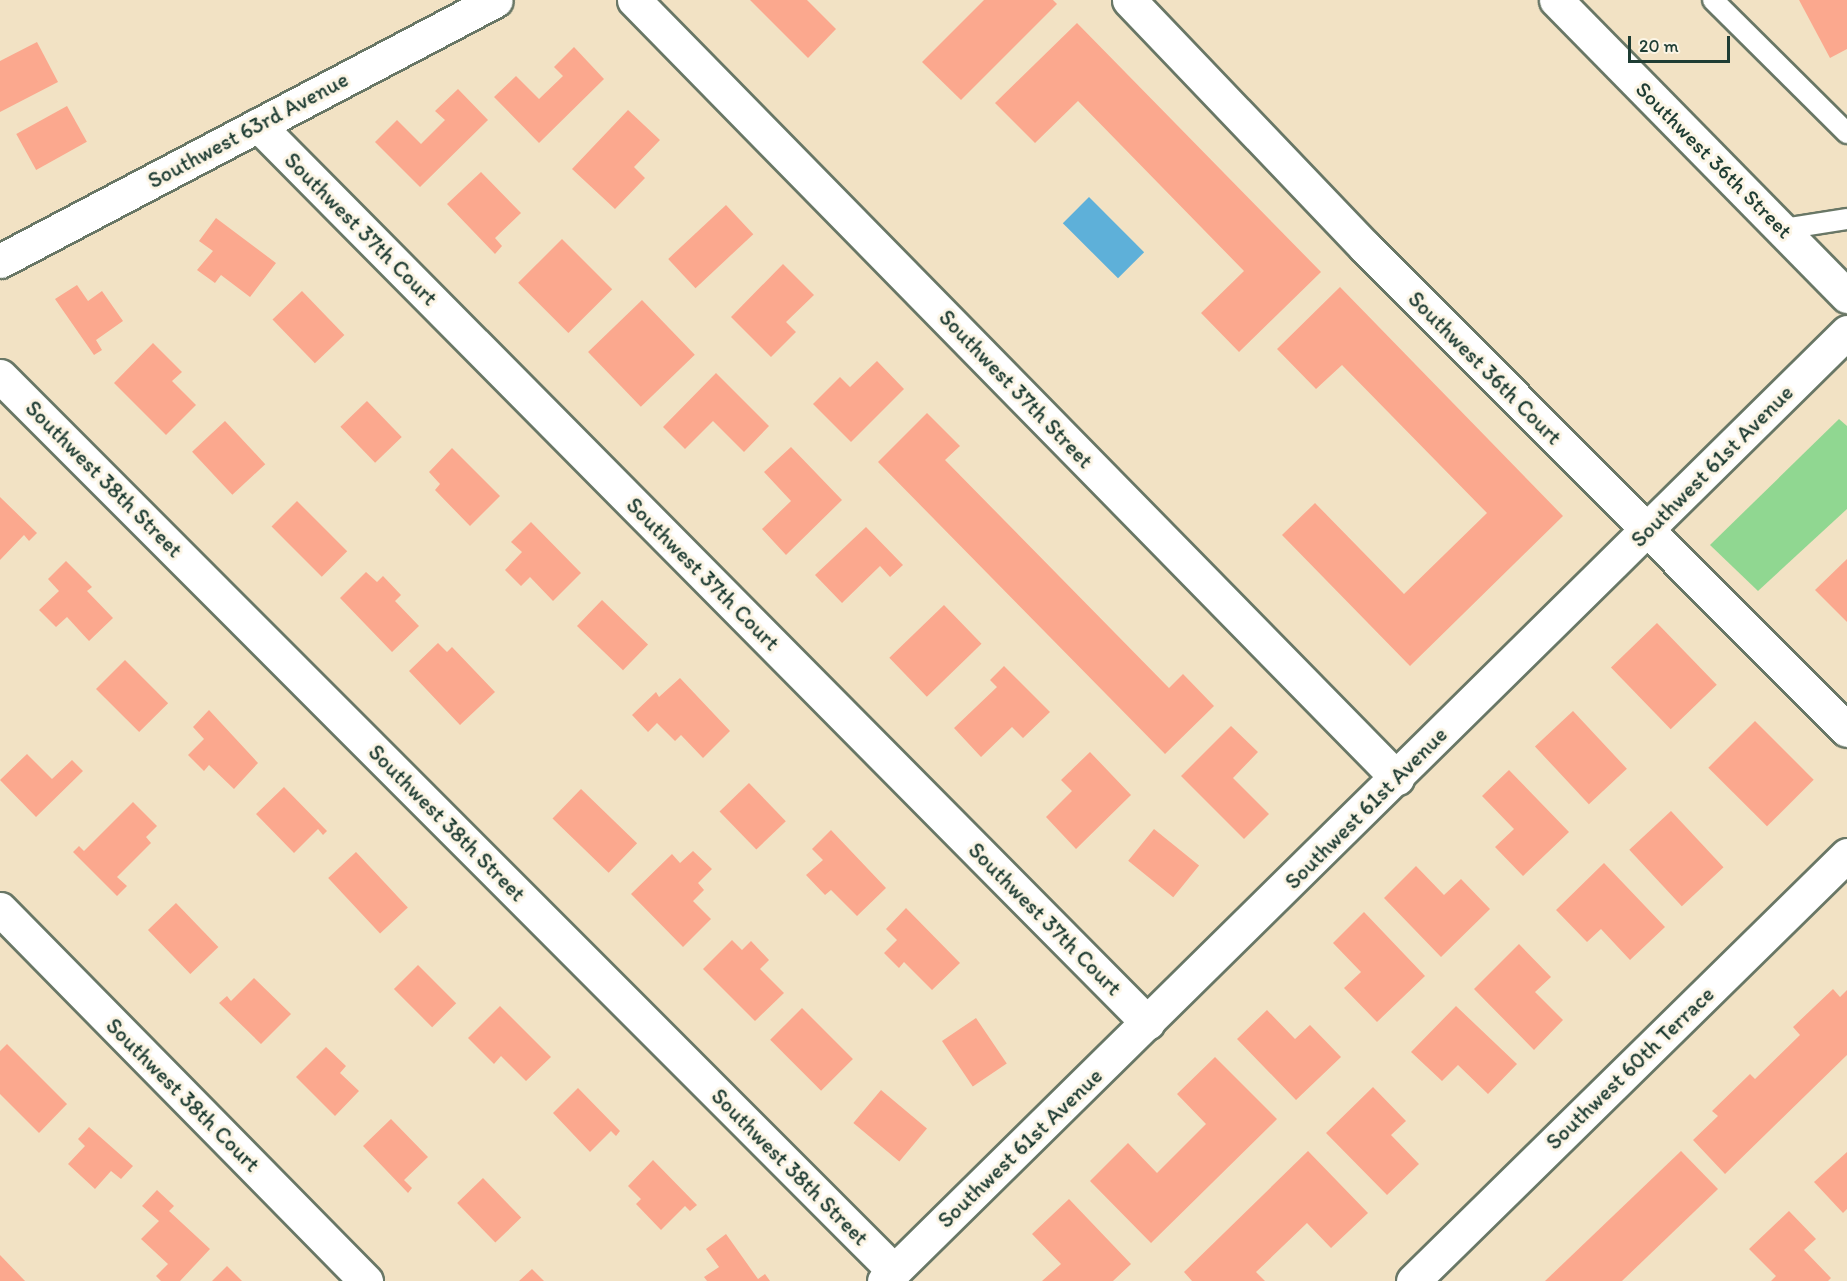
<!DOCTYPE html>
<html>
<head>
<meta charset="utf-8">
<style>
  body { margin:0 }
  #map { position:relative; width:1847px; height:1281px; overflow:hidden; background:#f2e2c4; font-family:Itim,sans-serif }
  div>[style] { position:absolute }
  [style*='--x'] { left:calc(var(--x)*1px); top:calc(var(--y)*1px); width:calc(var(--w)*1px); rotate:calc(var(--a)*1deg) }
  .green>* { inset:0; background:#90d791 }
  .water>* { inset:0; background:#5eb0d9; transform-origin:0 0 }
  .building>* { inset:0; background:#fba88e; transform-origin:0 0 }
  .roads { filter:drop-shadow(2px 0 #697766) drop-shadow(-2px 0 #697766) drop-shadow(0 2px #697766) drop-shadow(0 -2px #697766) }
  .lane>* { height:20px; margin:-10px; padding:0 10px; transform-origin:10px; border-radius:10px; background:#fff }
  .street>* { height:33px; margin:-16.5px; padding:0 16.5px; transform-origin:16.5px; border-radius:16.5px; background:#fff }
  span { translate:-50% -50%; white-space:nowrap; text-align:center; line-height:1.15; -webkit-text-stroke:6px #fcf5e5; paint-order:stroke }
  .street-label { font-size:22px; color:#1f3d34 }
  .scale { position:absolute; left:1628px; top:36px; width:102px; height:27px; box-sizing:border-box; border:3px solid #1f3d34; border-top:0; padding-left:8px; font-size:18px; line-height:21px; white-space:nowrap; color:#1f3d34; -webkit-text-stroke:4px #fcf5e5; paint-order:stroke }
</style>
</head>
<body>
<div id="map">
  <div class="green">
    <i style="clip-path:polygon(1839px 419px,1847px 426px,1847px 509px,1758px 591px,1710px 545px)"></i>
  </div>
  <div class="water">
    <i style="left:1089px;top:197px;width:78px;height:37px;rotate:45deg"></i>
  </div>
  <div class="building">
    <i style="clip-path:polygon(750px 0,807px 0,836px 29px,808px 58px)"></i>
    <i style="clip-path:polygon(984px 0,1053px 0,1057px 4px,961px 100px,922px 62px)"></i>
    <i style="clip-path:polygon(1799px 0,1847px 0,1847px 49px,1830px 58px)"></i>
    <i style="clip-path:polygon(1077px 23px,1321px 272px,1239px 352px,1201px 313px,1244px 271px,1078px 101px,1035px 143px,995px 103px)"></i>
    <i style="clip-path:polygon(37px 42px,58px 82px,0 112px,0 61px)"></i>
    <i style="clip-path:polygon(574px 47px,604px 79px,539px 143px,494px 97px,516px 76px,539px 99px,563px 76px,554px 67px)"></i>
    <i style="clip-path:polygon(458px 89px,488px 120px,420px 187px,375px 142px,397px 120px,421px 144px,445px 120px,435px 111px)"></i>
    <i style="left:67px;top:106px;width:41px;height:58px;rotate:61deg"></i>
    <i style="clip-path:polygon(628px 110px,660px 140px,634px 167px,645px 178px,615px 209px,572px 169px)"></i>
    <i style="clip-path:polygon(481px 172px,521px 213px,495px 238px,502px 246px,495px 254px,447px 204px)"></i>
    <i style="left:726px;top:205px;width:40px;height:79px;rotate:47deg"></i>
    <i style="clip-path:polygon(216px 218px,276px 263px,250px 297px,221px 275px,215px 283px,197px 270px,213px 251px,199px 241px)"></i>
    <i style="left:562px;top:239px;width:71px;height:62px;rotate:45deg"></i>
    <i style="clip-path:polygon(783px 264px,814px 295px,786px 322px,796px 332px,771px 357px,731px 317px)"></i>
    <i style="clip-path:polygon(77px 285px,88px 301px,102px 291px,123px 321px,96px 340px,102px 350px,94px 355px,55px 299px)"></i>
    <i style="clip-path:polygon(1340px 287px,1563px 516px,1410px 666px,1282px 535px,1315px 503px,1404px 594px,1487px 513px,1342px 365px,1316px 389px,1277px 349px)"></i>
    <i style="left:302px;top:291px;width:61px;height:41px;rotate:46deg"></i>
    <i style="left:642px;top:300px;width:76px;height:75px;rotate:46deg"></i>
    <i style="clip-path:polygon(153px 343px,182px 372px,172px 381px,196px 405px,166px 435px,114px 383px)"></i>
    <i style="clip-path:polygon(877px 361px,904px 389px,851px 442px,813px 404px,840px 377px,850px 387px)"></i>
    <i style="clip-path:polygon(716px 373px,769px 426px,744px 452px,713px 421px,685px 449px,663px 427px)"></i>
    <i style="left:367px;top:401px;width:50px;height:37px;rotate:46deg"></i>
    <i style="clip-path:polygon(927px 413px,960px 446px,945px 460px,1169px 688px,1183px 674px,1214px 706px,1165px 754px,878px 462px)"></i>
    <i style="left:225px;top:421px;width:59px;height:45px;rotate:47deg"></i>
    <i style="clip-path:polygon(791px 447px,842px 500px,786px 555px,762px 529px,791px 501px,764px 472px)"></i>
    <i style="clip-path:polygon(452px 448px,500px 496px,470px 526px,435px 490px,440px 484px,429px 472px)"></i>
    <i style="clip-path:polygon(0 497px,37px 533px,29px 541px,24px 535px,0 560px)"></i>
    <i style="left:297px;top:501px;width:71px;height:36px;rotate:45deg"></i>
    <i style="clip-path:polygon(531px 522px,581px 573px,553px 601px,530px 577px,521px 586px,505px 570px,522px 552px,511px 542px)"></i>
    <i style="clip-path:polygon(866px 527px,903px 565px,890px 577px,880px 566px,842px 603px,815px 575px)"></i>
    <i style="clip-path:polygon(1847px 559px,1847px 622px,1815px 590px)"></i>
    <i style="clip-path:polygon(66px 561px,92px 587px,87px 591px,113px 618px,89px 641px,67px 617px,56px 627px,39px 610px,59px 591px,48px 579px)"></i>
    <i style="clip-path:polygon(366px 572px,377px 582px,383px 576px,401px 595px,395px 601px,419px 626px,392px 652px,340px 598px)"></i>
    <i style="left:602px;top:600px;width:64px;height:36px;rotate:44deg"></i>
    <i style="left:944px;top:605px;width:54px;height:76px;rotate:46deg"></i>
    <i style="left:1657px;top:623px;width:86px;height:64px;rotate:46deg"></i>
    <i style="clip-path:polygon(438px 643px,447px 652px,452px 647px,495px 692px,460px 725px,409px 671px)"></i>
    <i style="left:125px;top:660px;width:61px;height:41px;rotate:45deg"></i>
    <i style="clip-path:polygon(1004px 666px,1050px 712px,1023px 738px,1012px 727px,981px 757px,954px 728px,997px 687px,990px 680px)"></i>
    <i style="clip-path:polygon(680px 678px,730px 731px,703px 758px,681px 735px,675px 741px,657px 723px,648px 732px,632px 715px,656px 692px,659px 697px)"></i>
    <i style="clip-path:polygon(209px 710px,258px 763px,234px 789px,209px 765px,204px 771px,188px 755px,204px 739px,193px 727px)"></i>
    <i style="left:1573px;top:711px;width:79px;height:52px;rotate:47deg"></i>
    <i style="left:1755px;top:721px;width:83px;height:66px;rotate:45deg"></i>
    <i style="clip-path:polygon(1231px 726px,1258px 752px,1233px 778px,1269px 814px,1244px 839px,1181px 776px)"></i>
    <i style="clip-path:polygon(1090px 752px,1131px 795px,1076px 849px,1046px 817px,1072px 791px,1061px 780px)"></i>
    <i style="clip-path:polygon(27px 754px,52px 779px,72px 760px,83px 771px,36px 817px,0 780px)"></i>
    <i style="clip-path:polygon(1509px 770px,1569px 832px,1523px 876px,1495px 847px,1514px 829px,1482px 796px)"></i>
    <i style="left:749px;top:783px;width:53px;height:41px;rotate:46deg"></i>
    <i style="clip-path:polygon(284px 787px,327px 831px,323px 835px,318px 829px,294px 853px,256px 814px)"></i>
    <i style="left:581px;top:789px;width:78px;height:41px;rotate:44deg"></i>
    <i style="clip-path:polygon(133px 802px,157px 826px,146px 837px,151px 843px,117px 877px,127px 886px,117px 896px,73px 852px,79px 846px,84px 851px)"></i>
    <i style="left:1671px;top:811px;width:77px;height:57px;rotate:47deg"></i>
    <i style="left:1154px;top:829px;width:58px;height:41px;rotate:39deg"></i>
    <i style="clip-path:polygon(831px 830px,886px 888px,857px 916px,831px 890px,825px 895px,806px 875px,823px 860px,812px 849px)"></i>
    <i style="clip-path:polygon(693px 851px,712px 869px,698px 883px,704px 890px,693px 901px,711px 919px,683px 947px,631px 894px,672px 854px,680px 863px)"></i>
    <i style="left:356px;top:852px;width:76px;height:38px;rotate:47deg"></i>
    <i style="clip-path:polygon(1604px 863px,1665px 927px,1630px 960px,1601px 929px,1587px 942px,1556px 910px)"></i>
    <i style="clip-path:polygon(1416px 866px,1444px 895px,1461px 879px,1490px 909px,1441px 957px,1384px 898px)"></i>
    <i style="left:176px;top:903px;width:61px;height:39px;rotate:46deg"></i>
    <i style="clip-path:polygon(906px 908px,960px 963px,932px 990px,904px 962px,899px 968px,884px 953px,897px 940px,886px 929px)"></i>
    <i style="clip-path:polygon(1364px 912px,1425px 976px,1377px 1022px,1344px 988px,1361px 972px,1333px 943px)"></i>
    <i style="clip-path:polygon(732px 940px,742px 950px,751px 941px,769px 960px,760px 969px,784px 993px,755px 1021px,703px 969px)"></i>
    <i style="clip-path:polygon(1519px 944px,1551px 977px,1535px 992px,1563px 1020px,1534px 1050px,1474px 989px)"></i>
    <i style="left:418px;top:965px;width:54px;height:34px;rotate:45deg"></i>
    <i style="clip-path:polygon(254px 978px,291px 1014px,261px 1044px,219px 1003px,227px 996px,231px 1001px)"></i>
    <i style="clip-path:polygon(1833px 989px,1840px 997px,1847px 990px,1847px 1055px,1725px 1174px,1693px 1140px,1718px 1116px,1712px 1111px,1750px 1074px,1755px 1079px,1800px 1035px,1793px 1027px)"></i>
    <i style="clip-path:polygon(500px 1006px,551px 1057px,526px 1081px,501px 1056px,494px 1064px,468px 1038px)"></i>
    <i style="clip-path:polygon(1456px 1006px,1517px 1064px,1488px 1094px,1458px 1065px,1442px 1081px,1411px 1052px)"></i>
    <i style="left:802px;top:1008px;width:72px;height:45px;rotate:45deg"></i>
    <i style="clip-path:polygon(1267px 1010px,1295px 1039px,1310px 1025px,1341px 1057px,1296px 1100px,1237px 1039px)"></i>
    <i style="left:976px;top:1018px;width:55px;height:41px;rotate:56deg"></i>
    <i style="clip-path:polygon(7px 1044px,67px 1104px,39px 1133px,0 1094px,0 1051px)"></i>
    <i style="clip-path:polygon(326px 1047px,346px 1066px,340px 1073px,359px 1091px,335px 1116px,296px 1077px)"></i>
    <i style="clip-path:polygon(1215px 1057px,1277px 1119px,1151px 1243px,1090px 1181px,1128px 1143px,1157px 1173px,1206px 1124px,1177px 1094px)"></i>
    <i style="clip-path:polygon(1373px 1087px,1406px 1121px,1391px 1135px,1419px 1164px,1387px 1195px,1326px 1133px)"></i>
    <i style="clip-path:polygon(578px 1088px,620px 1131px,616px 1136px,611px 1131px,590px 1152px,553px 1113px)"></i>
    <i style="left:881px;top:1090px;width:60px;height:43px;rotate:40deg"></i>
    <i style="clip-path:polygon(391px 1119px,428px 1157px,404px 1180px,412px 1188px,408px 1193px,363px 1146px)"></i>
    <i style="clip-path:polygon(89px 1127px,133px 1166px,121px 1179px,111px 1171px,95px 1189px,68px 1164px,85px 1146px,78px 1139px)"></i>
    <i style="clip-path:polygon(1308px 1151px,1368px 1213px,1331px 1248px,1307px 1223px,1256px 1272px,1265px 1281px,1192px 1281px,1184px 1272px)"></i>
    <i style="clip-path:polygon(1681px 1151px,1718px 1189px,1622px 1281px,1545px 1281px)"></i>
    <i style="clip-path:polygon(1847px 1152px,1847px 1209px,1843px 1213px,1814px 1182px)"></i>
    <i style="clip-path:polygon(653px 1160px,697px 1205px,690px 1211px,685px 1206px,661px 1230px,636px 1204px,641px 1199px,628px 1186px)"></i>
    <i style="left:483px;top:1178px;width:55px;height:36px;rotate:46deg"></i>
    <i style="clip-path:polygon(157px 1190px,174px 1206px,169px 1211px,210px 1249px,180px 1281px,161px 1281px,156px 1276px,168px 1264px,141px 1239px,159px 1221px,142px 1206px)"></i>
    <i style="clip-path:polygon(1069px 1199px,1131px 1264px,1113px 1281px,1042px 1281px,1061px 1264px,1032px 1234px)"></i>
    <i style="clip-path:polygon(1789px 1211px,1816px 1239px,1804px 1250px,1831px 1278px,1828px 1281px,1771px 1281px,1776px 1276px,1749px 1249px)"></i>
    <i style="clip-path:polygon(726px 1234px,758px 1279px,765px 1274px,770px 1281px,707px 1281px,704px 1277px,719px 1267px,706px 1249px)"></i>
    <i style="clip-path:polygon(0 1255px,25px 1281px,0 1281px)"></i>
    <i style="clip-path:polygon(227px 1266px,242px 1281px,212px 1281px)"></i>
    <i style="clip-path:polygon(532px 1269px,544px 1281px,519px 1281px)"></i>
  </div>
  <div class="roads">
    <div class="lane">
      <i style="--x:1713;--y:0;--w:189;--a:44.8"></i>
      <i style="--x:1783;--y:229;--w:65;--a:-8.9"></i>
    </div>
    <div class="street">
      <i style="--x:634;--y:0;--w:1090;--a:45.56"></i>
      <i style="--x:1129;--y:0;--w:342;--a:46.3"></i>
      <i style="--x:1365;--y:247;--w:682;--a:45.06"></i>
      <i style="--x:1556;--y:0;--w:415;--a:45.5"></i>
      <i style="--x:258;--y:125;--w:1264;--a:45.26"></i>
      <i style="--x:0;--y:261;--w:560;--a:-27.75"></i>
      <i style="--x:0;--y:376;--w:1265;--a:45.03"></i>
      <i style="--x:0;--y:909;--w:522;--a:45.47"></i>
      <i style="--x:884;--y:1281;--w:1352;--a:-44.58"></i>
      <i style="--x:1413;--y:1281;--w:608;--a:-44.47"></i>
    </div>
  </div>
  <div class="street-label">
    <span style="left:248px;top:130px;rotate:-28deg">Southwest 63rd Avenue</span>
    <span style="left:1714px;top:160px;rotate:45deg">Southwest 36th Street</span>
    <span style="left:361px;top:229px;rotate:45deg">Southwest 37th Court</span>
    <span style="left:1485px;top:368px;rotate:45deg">Southwest 36th Court</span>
    <span style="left:1016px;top:389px;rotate:46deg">Southwest 37th Street</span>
    <span style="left:1712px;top:466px;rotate:-45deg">Southwest 61st Avenue</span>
    <span style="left:104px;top:479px;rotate:45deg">Southwest 38th Street</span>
    <span style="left:703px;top:574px;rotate:45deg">Southwest 37th Court</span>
    <span style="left:1366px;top:808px;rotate:-45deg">Southwest 61st Avenue</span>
    <span style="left:447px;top:823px;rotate:45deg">Southwest 38th Street</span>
    <span style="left:1045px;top:919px;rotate:45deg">Southwest 37th Court</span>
    <span style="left:1630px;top:1068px;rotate:-44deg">Southwest 60th Terrace</span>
    <span style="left:183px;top:1095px;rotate:45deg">Southwest 38th Court</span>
    <span style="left:1020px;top:1148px;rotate:-44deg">Southwest 61st Avenue</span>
    <span style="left:790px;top:1167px;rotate:45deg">Southwest 38th Street</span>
  </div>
  <div class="scale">20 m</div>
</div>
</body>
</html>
